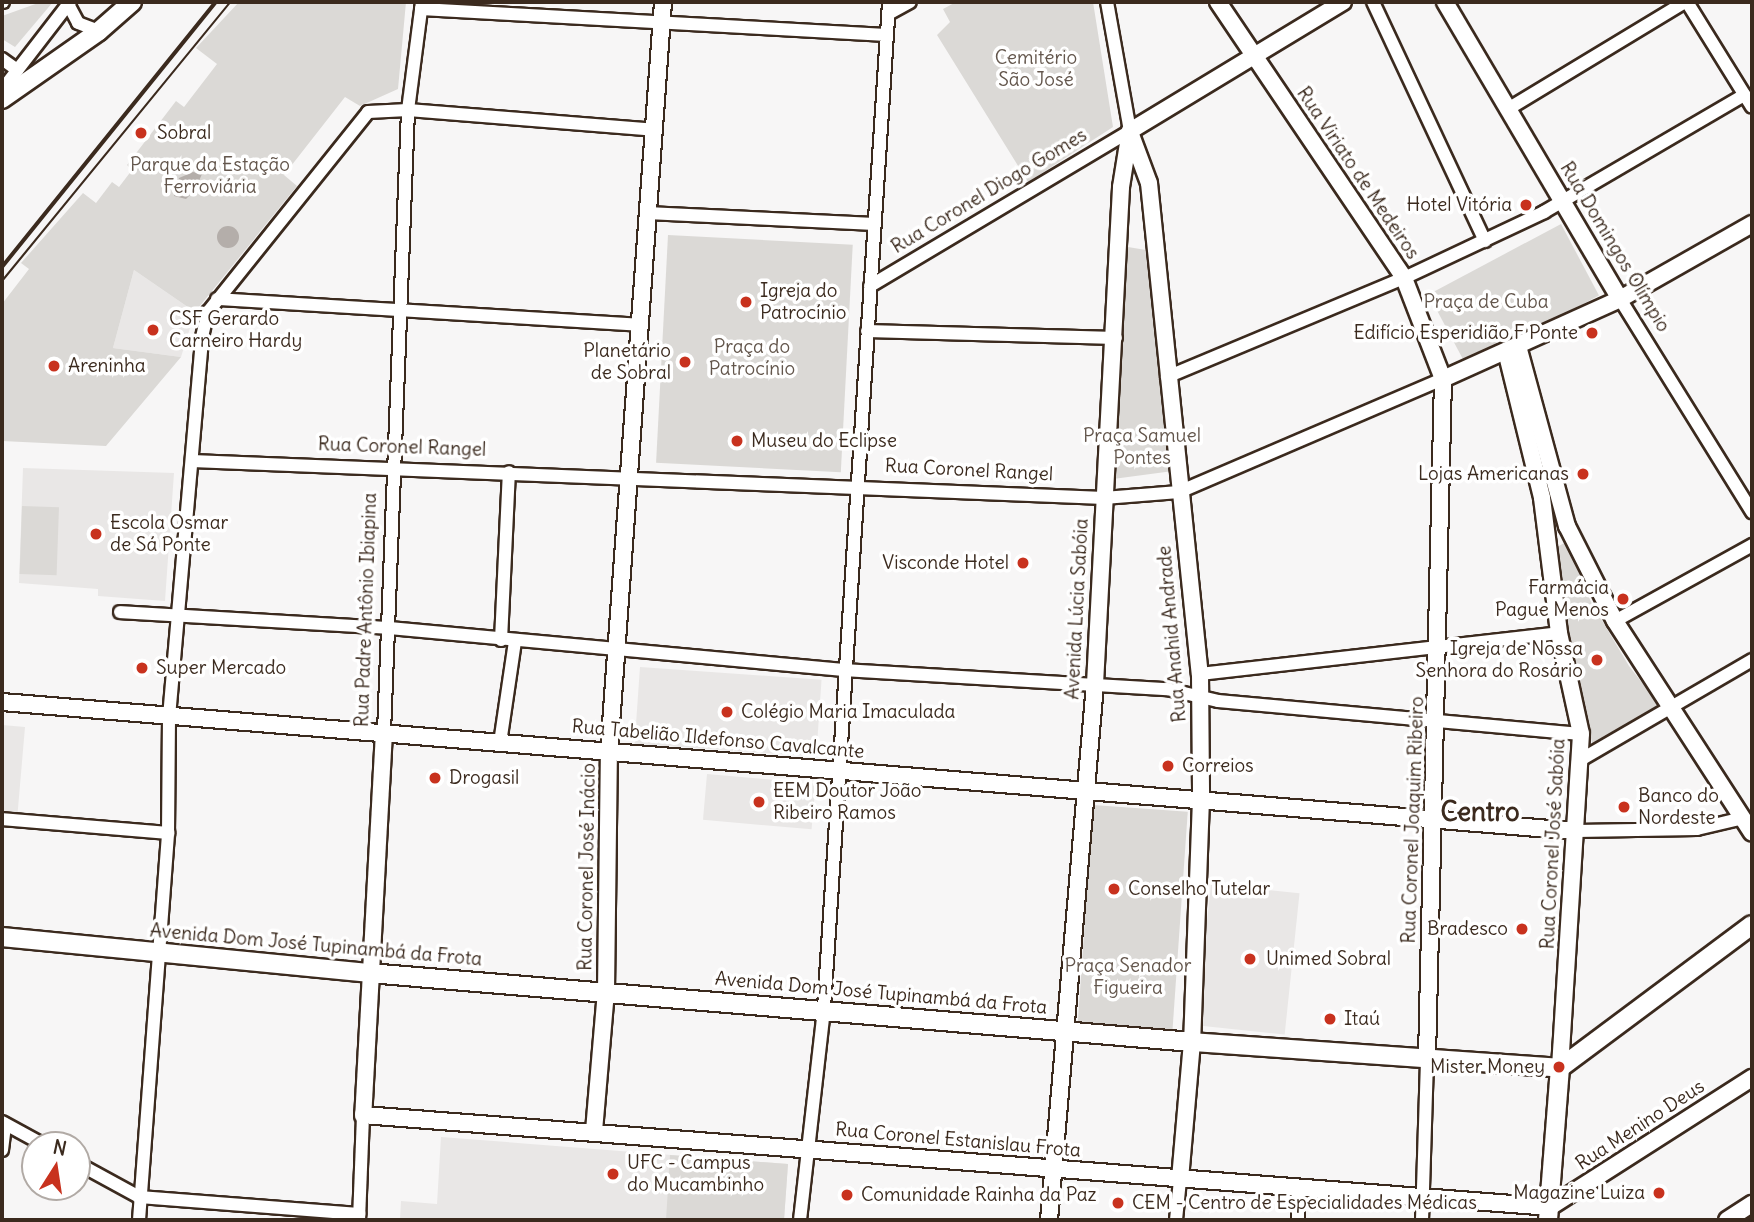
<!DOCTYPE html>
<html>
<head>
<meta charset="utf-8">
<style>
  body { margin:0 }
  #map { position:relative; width:1754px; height:1222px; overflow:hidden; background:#f7f6f6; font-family:Delius,sans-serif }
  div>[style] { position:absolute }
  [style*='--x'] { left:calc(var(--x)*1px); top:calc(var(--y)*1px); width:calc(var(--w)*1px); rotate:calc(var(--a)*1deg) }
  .built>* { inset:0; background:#e9e7e6; transform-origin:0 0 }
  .green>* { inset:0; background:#dbd9d6; transform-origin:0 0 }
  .water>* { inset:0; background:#b4aeaa }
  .round { border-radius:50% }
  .roads { filter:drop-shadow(2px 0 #3b2a1e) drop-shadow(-2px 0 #3b2a1e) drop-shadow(0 2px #3b2a1e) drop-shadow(0 -2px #3b2a1e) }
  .street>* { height:12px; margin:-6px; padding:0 6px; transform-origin:6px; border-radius:6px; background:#fff }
  .secondary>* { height:16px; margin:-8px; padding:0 8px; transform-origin:8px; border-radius:8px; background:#fff }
  .primary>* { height:18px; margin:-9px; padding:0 9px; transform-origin:9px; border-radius:9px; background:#fff }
  .tram>* { height:2px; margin:-1px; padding:0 1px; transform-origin:1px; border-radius:1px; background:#3b2a1e }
  .rail>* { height:3.5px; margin:-1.75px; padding:0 1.75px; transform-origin:1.75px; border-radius:1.75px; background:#3b2a1e }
  .dots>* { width:19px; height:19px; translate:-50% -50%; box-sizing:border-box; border:4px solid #fff; border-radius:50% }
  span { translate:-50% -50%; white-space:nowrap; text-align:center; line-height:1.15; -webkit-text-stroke:7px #fff; paint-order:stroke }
  .park-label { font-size:19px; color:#63564c }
  .poi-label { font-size:19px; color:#3b2a1e }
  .left { translate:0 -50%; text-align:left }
  .right { translate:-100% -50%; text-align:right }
  .street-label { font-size:19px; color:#3b2a1e }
  .district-label { font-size:26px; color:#3b2a1e; font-weight:700 }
  .frame { position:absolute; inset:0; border:4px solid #3b2a1e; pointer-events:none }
  .north { position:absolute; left:21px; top:1131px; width:70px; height:70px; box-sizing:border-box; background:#fff; border:2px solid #b1aaa5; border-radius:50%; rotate:12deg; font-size:19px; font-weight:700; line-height:28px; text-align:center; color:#3b2a1e }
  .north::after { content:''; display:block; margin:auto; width:24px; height:32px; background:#c8321e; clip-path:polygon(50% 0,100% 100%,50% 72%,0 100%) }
</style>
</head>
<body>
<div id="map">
  <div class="built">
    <i style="clip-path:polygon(134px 270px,195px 312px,181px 357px,113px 348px)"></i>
    <i style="clip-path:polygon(23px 468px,174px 473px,165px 601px,98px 596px,98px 589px,19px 583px)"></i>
    <i style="left:640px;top:667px;width:182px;height:77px;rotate:4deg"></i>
    <i style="clip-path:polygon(2px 725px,25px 727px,17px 820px,2px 818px)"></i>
    <i style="left:707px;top:774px;width:109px;height:46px;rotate:5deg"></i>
    <i style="left:1211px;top:884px;width:89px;height:142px;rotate:6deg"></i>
    <i style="clip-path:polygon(441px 1137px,788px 1164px,784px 1220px,400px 1220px,401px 1201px,437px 1204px)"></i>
  </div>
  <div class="green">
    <i style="clip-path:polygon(41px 2px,53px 2px,15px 47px,2px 39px,2px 16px)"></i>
    <i style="clip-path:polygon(239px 2px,406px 2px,398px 89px,360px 106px,345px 97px,284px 175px,297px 186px,195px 312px,134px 270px,113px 348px,181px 357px,106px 446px,2px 441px,2px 304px,29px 269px,21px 263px,83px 193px,96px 203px,112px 182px,119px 187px,132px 170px,127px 165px,176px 101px,184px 107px,217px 64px,196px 48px)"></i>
    <i style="clip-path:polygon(956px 2px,1093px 2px,1113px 127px,1028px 182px,937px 35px,950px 22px,943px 9px)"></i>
    <i style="left:1561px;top:224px;width:81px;height:150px;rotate:62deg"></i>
    <i style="left:668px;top:235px;width:185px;height:228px;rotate:3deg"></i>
    <i style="clip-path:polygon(1128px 247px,1146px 250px,1173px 471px,1113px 479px)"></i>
    <i style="left:22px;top:506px;width:37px;height:68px;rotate:2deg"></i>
    <i style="clip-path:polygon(1566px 542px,1591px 602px,1629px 666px,1668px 716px,1595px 757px,1556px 570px,1557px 547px)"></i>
    <i style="left:1093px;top:805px;width:95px;height:220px;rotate:4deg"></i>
    <i style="clip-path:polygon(670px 1155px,788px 1164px,784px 1220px,666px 1220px)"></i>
  </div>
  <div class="water">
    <i style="clip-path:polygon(193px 172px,202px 174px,195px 190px,186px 199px,174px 196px,179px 178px)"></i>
    <i class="round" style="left:217px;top:226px;width:22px;height:22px"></i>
  </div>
  <div class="roads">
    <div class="street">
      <i style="--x:2;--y:2;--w:1;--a:0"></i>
      <i style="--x:1373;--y:2;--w:264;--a:64.9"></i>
      <i style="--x:1687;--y:2;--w:123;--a:58.2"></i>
      <i style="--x:68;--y:4;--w:21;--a:62"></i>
      <i style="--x:78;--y:23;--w:22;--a:21"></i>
      <i style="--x:421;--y:9;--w:466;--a:3.2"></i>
      <i style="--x:888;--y:14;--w:25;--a:-29"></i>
      <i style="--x:2;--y:59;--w:19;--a:36"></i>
      <i style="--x:2;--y:90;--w:111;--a:-52.3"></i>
      <i style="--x:1508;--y:109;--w:207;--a:-31.2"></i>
      <i style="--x:648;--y:213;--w:226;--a:2.8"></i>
      <i style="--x:870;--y:286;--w:303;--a:-30.8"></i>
      <i style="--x:1130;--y:131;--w:131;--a:-100.1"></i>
      <i style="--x:217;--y:299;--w:425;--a:3.5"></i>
      <i style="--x:1620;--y:299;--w:251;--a:58.2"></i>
      <i style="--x:867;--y:331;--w:249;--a:1.6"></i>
      <i style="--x:1167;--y:377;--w:257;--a:-22.7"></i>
      <i style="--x:1404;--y:278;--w:155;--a:-25.2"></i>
      <i style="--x:1544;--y:212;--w:232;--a:-30.3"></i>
      <i style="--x:192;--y:461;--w:913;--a:2.32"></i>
      <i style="--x:1104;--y:498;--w:75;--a:-4.6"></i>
      <i style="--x:1179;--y:492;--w:287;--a:-23.2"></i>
      <i style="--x:120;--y:612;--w:270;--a:3.4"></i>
      <i style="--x:390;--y:628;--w:455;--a:5.3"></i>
      <i style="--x:843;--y:670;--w:325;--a:3.4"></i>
      <i style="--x:1167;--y:689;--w:52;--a:13.2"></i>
      <i style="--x:1218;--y:701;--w:364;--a:5.2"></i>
      <i style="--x:1615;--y:621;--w:157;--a:-29"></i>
      <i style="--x:501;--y:640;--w:168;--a:-87.3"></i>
      <i style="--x:1200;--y:674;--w:361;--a:-6.5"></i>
      <i style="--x:384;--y:732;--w:622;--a:-87.79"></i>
      <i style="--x:408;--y:110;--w:109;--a:-82.6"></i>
      <i style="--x:500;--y:743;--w:103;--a:-81.6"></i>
      <i style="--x:1582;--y:759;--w:197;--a:-30.2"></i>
      <i style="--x:2;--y:819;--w:167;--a:4.8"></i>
      <i style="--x:1576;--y:831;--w:121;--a:-0.9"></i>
      <i style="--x:1697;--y:829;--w:47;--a:-13.4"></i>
      <i style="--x:2;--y:1122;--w:48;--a:28.7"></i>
      <i style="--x:2;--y:1150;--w:26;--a:-83"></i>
      <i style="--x:77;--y:1163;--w:71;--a:28.7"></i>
      <i style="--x:139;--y:1197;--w:221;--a:4.4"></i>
      <i style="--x:1298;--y:1188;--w:32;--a:90"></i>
      <i style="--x:139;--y:1220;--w:388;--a:-85.7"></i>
      <i style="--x:168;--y:833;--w:116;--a:-89.5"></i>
      <i style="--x:169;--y:717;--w:381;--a:-85"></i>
      <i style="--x:202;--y:337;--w:26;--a:-77"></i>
      <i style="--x:208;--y:312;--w:256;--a:-51.3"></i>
      <i style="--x:368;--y:112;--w:40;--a:-2.9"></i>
      <i style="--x:408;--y:110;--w:247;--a:4.6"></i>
      <i style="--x:359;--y:1220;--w:105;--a:-87.8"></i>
      <i style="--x:800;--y:1220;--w:213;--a:-83.5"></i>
      <i style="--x:824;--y:1008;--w:1008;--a:-86.3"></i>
      <i style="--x:1176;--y:1220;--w:40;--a:-84.3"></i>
      <i style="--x:1422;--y:1220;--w:161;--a:-88.2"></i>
    </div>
    <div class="secondary">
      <i style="--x:1218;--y:2;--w:333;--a:56"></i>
      <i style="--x:1404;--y:278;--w:108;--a:68.9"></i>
      <i style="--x:1443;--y:379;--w:680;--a:91.35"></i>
      <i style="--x:1445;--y:2;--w:345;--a:59.5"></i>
      <i style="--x:1130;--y:131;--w:249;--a:-31.2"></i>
      <i style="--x:1130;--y:132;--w:54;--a:69.6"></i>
      <i style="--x:1149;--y:183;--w:494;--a:84.1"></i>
      <i style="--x:1200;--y:674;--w:125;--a:89.5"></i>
      <i style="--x:1201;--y:799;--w:243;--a:92.1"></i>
      <i style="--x:1192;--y:1042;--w:139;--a:95"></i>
      <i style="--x:1518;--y:346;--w:187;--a:74.8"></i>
      <i style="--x:1567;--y:526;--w:106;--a:63.2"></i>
      <i style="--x:1615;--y:621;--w:252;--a:57.1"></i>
      <i style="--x:1506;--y:351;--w:151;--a:76.2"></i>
      <i style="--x:1542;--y:498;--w:136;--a:82.8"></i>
      <i style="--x:1559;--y:633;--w:103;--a:77.7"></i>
      <i style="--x:1581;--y:734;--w:335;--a:93.6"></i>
      <i style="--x:1443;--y:379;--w:194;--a:-24.3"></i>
      <i style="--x:1620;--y:299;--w:152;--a:-29.6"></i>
      <i style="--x:2;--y:702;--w:1579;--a:4.69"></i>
      <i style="--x:384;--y:732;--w:384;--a:93.1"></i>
      <i style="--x:363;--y:1115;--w:1191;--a:4.43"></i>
      <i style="--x:1550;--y:1207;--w:240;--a:-32.6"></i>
      <i style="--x:594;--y:1131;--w:141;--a:-85.1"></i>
      <i style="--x:606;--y:991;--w:239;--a:-89.3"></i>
      <i style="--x:609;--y:752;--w:752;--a:-85.88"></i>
      <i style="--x:1049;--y:1220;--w:538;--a:-85.09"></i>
      <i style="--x:1095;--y:684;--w:498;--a:-87"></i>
      <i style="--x:1121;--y:187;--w:57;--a:-80.9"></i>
      <i style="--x:1727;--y:1220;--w:30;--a:-33"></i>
    </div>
    <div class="primary">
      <i style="--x:2;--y:99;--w:118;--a:-35"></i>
      <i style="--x:99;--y:31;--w:44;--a:-41.3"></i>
      <i style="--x:2;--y:937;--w:369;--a:5.6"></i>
      <i style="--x:369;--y:973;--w:826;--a:4.79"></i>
      <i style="--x:1192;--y:1042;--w:369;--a:4"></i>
      <i style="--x:1560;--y:1068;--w:239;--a:-36.7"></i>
      <i style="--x:1548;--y:1220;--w:152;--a:-85.5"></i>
    </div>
  </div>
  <div class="tram">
    <i style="--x:2;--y:281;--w:360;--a:-50.7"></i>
  </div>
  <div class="rail">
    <i style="--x:2;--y:267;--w:341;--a:-51.1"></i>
  </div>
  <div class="dots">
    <i style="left:141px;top:133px;background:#c8321e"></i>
    <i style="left:1526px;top:205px;background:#c8321e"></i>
    <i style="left:746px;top:302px;background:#c8321e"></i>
    <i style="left:153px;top:330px;background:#c8321e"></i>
    <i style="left:1592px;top:333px;background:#c8321e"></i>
    <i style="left:685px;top:362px;background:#c8321e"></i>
    <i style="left:54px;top:366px;background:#c8321e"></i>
    <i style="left:737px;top:441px;background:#c8321e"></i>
    <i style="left:1583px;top:474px;background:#c8321e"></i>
    <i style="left:96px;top:534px;background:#c8321e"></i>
    <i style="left:1023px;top:563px;background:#c8321e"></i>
    <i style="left:1623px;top:599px;background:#c8321e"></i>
    <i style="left:1597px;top:660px;background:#c8321e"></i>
    <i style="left:142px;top:668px;background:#c8321e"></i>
    <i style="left:727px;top:712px;background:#c8321e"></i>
    <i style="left:1168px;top:766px;background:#c8321e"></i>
    <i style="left:435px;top:778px;background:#c8321e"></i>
    <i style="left:759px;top:802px;background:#c8321e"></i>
    <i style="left:1624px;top:807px;background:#c8321e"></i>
    <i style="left:1114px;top:889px;background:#c8321e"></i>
    <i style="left:1522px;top:929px;background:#c8321e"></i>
    <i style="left:1250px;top:959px;background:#c8321e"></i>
    <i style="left:1330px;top:1019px;background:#c8321e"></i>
    <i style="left:1559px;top:1067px;background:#c8321e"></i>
    <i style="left:613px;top:1174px;background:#c8321e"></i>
    <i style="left:1659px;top:1193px;background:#c8321e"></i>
    <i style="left:847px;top:1195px;background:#c8321e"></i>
    <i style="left:1118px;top:1203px;background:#c8321e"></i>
  </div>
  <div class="park-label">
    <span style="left:1036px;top:69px">Cemitério<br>São José</span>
    <span style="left:210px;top:176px">Parque da Estação<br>Ferroviária</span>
    <span style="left:1486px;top:302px">Praça de Cuba</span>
    <span style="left:752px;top:358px">Praça do<br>Patrocínio</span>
    <span style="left:1142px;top:447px">Praça Samuel<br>Pontes</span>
    <span style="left:1128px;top:977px">Praça Senador<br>Figueira</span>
  </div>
  <div class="poi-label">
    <span class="left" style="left:157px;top:133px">Sobral</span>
    <span class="right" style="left:1512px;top:205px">Hotel Vitória</span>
    <span class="left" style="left:760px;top:302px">Igreja do<br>Patrocínio</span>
    <span class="left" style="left:169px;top:330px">CSF Gerardo<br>Carneiro Hardy</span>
    <span class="right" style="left:1578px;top:333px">Edifício Esperidião F Ponte</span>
    <span class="right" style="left:671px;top:362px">Planetário<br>de Sobral</span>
    <span class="left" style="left:68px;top:366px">Areninha</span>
    <span class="left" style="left:751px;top:441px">Museu do Eclipse</span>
    <span class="right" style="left:1569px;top:474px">Lojas Americanas</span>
    <span class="left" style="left:110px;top:534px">Escola Osmar<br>de Sá Ponte</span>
    <span class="right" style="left:1009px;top:563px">Visconde Hotel</span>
    <span class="right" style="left:1609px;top:599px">Farmácia<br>Pague Menos</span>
    <span class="right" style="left:1583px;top:660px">Igreja de Nossa<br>Senhora do Rosário</span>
    <span class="left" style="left:156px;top:668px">Super Mercado</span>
    <span class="left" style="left:741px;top:712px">Colégio Maria Imaculada</span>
    <span class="left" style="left:1182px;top:766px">Correios</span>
    <span class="left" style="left:449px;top:778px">Drogasil</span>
    <span class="left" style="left:773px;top:802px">EEM Doutor João<br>Ribeiro Ramos</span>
    <span class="left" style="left:1638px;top:807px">Banco do<br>Nordeste</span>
    <span class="left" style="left:1128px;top:889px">Conselho Tutelar</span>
    <span class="right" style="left:1508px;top:929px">Bradesco</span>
    <span class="left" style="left:1266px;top:959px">Unimed Sobral</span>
    <span class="left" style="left:1344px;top:1019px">Itaú</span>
    <span class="right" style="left:1545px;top:1067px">Mister Money</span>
    <span class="left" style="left:627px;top:1174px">UFC - Campus<br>do Mucambinho</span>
    <span class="right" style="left:1645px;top:1193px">Magazine Luiza</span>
    <span class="left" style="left:861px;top:1195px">Comunidade Rainha da Paz</span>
    <span class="left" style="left:1132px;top:1203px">CEM - Centro de Especialidades Médicas</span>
  </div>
  <div class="street-label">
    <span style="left:1358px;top:173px;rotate:56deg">Rua Viriato de Medeiros</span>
    <span style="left:989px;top:191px;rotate:-31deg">Rua Coronel Diogo Gomes</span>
    <span style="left:1615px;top:247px;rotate:59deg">Rua Domingos Olímpio</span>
    <span style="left:402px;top:447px;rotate:2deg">Rua Coronel Rangel</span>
    <span style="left:969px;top:470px;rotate:3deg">Rua Coronel Rangel</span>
    <span style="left:1077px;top:609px;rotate:-87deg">Avenida Lúcia Sabóia</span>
    <span style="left:366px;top:610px;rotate:-88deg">Rua Padre Antônio Ibiapina</span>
    <span style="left:1172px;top:634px;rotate:-95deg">Rua Anahid Andrade</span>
    <span style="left:718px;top:739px;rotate:5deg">Rua Tabelião Ildefonso Cavalcante</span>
    <span style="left:1413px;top:820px;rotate:-88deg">Rua Coronel Joaquim Ribeiro</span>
    <span style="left:1553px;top:844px;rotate:-87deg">Rua Coronel José Sabóia</span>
    <span style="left:587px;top:867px;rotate:-89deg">Rua Coronel José Inácio</span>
    <span style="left:316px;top:945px;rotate:5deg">Avenida Dom José Tupinambá da Frota</span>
    <span style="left:881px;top:993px;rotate:5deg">Avenida Dom José Tupinambá da Frota</span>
    <span style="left:1640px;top:1125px;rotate:-33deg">Rua Menino Deus</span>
    <span style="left:958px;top:1140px;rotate:5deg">Rua Coronel Estanislau Frota</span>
  </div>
  <div class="district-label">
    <span style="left:1480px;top:812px">Centro</span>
  </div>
  <div class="frame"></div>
  <div class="north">N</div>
</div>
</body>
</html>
